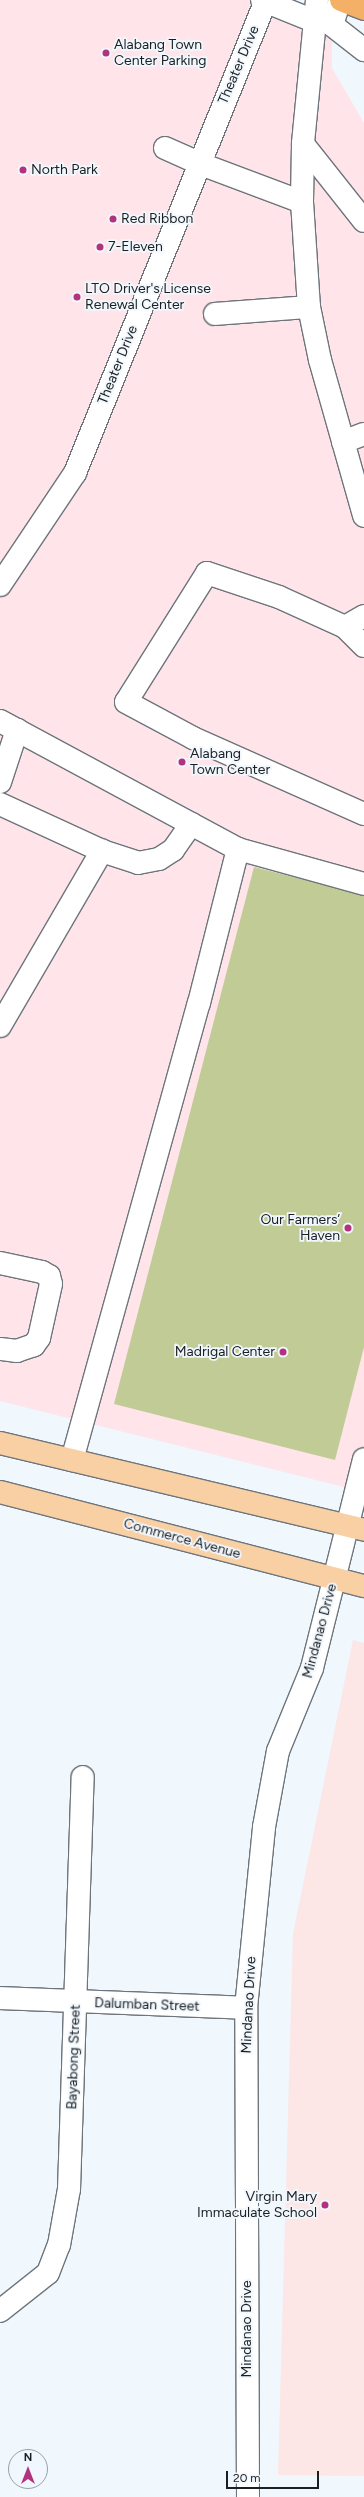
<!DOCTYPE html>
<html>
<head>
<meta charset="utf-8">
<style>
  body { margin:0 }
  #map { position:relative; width:364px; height:2497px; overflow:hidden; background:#f0f7fd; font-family:Figtree,sans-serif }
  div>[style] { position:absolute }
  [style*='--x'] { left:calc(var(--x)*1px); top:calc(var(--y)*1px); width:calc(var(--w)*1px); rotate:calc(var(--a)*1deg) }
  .commercial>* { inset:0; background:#ffe4e9 }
  .education>* { inset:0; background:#fce6e6 }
  .green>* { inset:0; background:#c1cb95 }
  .roads { filter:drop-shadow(1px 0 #6d757c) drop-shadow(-1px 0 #6d757c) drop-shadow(0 1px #6d757c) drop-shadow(0 -1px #6d757c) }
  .minor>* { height:22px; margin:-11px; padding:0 11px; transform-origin:11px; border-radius:11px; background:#fff }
  .major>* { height:22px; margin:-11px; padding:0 11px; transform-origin:11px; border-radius:11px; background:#f8d0a4 }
  .highway>* { height:22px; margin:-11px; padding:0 11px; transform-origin:11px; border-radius:11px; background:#f4b067 }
  .dots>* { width:11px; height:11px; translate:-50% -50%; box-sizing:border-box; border:2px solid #f0f7fd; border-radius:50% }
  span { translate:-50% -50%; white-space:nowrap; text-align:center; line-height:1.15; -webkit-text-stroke:3.5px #f0f7fd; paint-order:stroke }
  .poi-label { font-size:14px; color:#1c1f22 }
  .left { translate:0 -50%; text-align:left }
  .right { translate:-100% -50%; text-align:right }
  .street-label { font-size:14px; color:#1c1f22 }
  .north { position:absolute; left:8px; top:2449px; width:40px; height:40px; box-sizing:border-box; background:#f0f7fd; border:1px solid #9ba1a5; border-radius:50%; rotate:0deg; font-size:11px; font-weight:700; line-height:16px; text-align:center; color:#1c1f22 }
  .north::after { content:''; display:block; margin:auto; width:14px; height:18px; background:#b3327e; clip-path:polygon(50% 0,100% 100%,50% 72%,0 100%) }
  .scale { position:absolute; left:226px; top:2471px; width:93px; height:18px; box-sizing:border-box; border:2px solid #1c1f22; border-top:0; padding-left:5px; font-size:12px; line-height:14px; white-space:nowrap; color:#1c1f22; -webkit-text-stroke:3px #f0f7fd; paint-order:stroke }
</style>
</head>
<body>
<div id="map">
  <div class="commercial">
    <i style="clip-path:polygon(0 0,296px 0,332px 25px,332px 68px,364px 123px,364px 1492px,0 1401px)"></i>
  </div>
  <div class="education">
    <i style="clip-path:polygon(353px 1640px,364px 1643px,364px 2476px,278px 2475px,293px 1934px)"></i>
  </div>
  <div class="green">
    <i style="clip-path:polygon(254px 867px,364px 895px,364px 1347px,335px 1460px,114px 1404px)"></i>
  </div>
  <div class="roads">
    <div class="minor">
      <i style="--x:262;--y:0;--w:56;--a:22"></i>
      <i style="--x:317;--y:0;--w:145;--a:95.6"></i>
      <i style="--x:303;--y:144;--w:58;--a:91"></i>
      <i style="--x:302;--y:202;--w:105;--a:86.2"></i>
      <i style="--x:309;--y:307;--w:54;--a:78.3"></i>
      <i style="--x:320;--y:360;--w:162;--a:74.2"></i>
      <i style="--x:340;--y:0;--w:26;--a:108"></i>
      <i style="--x:332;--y:25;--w:41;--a:38"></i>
      <i style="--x:303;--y:144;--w:98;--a:51.6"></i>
      <i style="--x:165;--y:148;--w:36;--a:24"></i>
      <i style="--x:198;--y:163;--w:111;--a:20.6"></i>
      <i style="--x:215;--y:314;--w:94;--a:-4.3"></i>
      <i style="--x:343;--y:442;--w:22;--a:-21"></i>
      <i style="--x:0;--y:585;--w:135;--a:-56.2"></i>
      <i style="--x:75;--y:473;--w:510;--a:-68.01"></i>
      <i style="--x:345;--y:627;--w:22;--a:-30"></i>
      <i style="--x:364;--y:646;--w:27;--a:-135"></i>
      <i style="--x:345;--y:627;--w:72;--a:-155.6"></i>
      <i style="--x:279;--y:597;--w:76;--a:-161.6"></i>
      <i style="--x:207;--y:573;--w:152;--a:122.1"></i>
      <i style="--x:126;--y:702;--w:76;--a:28.2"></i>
      <i style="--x:193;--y:738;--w:187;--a:24"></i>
      <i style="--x:0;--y:721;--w:270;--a:28.3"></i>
      <i style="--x:238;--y:849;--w:131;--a:15.5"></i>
      <i style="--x:0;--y:782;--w:55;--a:-71.9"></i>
      <i style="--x:0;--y:804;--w:112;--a:24.7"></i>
      <i style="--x:102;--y:851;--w:38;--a:18"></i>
      <i style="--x:138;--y:863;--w:21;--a:-11"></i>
      <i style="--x:159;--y:859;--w:17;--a:-33"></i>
      <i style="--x:173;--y:850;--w:32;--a:-55"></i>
      <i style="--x:0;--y:1026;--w:203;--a:-59.8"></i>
      <i style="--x:0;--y:1263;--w:43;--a:12.1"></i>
      <i style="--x:42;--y:1272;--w:8;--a:30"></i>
      <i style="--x:49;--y:1276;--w:8;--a:76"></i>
      <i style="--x:51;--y:1284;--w:55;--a:102.5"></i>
      <i style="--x:39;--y:1338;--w:9;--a:126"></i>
      <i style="--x:34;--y:1345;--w:18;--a:161"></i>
      <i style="--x:17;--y:1351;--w:17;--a:-173"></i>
      <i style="--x:72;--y:1460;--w:474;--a:-74.5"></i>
      <i style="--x:199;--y:1003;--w:159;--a:-75.8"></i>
      <i style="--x:0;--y:1998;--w:246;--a:2.3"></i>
      <i style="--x:0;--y:2311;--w:61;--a:-38.4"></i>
      <i style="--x:48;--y:2273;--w:30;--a:-69"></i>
      <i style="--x:59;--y:2245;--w:57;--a:-79.9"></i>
      <i style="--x:69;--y:2189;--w:412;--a:-88.1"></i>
      <i style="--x:248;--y:2497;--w:489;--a:-90.2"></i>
      <i style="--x:246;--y:2008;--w:182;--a:-84.3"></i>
      <i style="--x:264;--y:1827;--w:77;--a:-79.6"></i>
      <i style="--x:278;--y:1751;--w:90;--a:-67.7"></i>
      <i style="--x:312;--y:1668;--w:215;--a:-76"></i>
    </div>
    <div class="major">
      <i style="--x:0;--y:1443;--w:374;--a:13.4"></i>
      <i style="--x:0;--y:1492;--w:376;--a:14.5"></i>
    </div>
    <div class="highway">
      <i style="--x:341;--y:0;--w:25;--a:21"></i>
    </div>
  </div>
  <div class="dots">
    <i style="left:106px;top:53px;background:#b3327e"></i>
    <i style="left:23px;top:170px;background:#b3327e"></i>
    <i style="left:113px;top:219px;background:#b3327e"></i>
    <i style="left:100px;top:247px;background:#b3327e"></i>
    <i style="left:77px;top:297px;background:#b3327e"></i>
    <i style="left:182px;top:762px;background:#b3327e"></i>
    <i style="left:348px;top:1228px;background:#b3327e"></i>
    <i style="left:283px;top:1352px;background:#b3327e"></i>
    <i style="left:325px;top:2205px;background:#b3327e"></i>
  </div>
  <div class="poi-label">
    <span class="left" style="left:114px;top:53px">Alabang Town<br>Center Parking</span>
    <span class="left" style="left:31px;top:170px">North Park</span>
    <span class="left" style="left:121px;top:219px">Red Ribbon</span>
    <span class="left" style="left:108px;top:247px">7-Eleven</span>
    <span class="left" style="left:85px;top:297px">LTO Driver's License<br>Renewal Center</span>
    <span class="left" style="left:190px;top:762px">Alabang<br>Town Center</span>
    <span class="right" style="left:340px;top:1228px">Our Farmers’<br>Haven</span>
    <span class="right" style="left:275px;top:1352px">Madrigal Center</span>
    <span class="right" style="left:317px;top:2205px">Virgin Mary<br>Immaculate School</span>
  </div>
  <div class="street-label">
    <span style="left:239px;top:65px;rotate:-67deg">Theater Drive</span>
    <span style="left:118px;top:365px;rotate:-68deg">Theater Drive</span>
    <span style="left:182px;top:1539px;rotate:15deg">Commerce Avenue</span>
    <span style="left:320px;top:1631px;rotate:-75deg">Mindanao Drive</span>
    <span style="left:147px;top:2005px;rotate:2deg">Dalumban Street</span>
    <span style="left:249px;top:2005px;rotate:-87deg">Mindanao Drive</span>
    <span style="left:74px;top:2057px;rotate:-88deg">Bayabong Street</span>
    <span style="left:247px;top:2329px;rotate:-90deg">Mindanao Drive</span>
  </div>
  <div class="north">N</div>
  <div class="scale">20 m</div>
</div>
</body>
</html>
